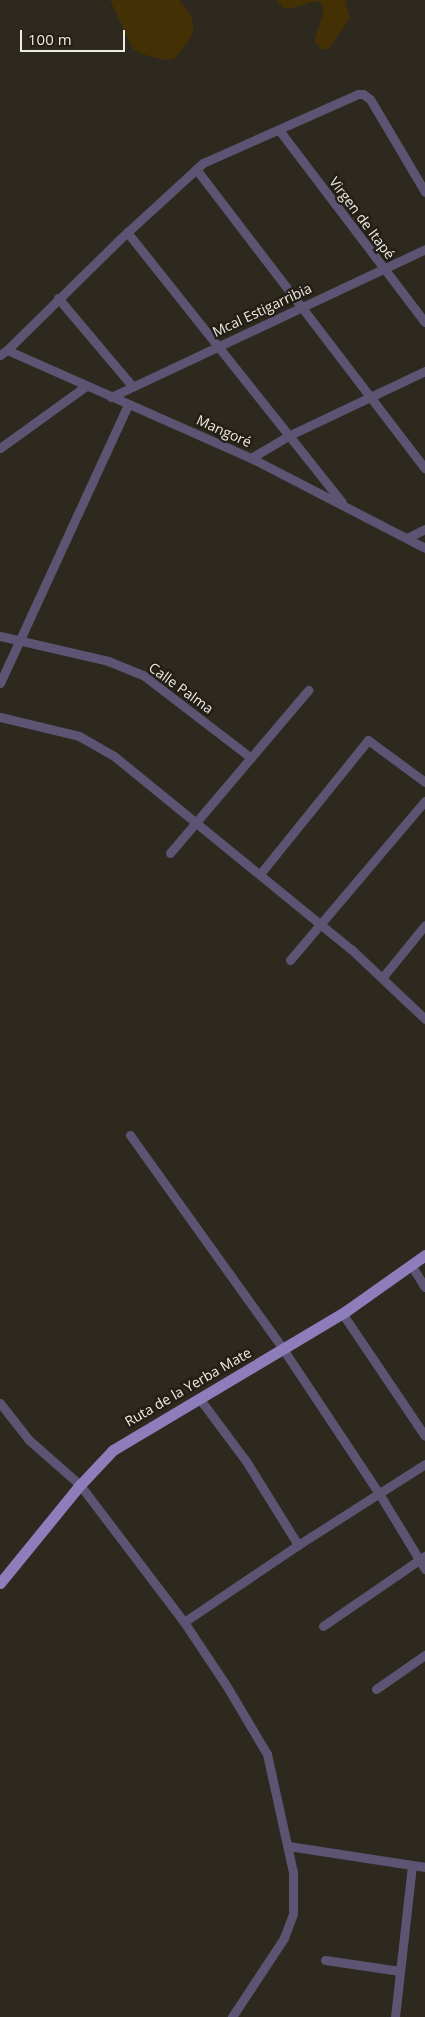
<!DOCTYPE html>
<html>
<head>
<meta charset="utf-8">
<style>
  body { margin:0 }
  #map { position:relative; width:425px; height:2017px; overflow:hidden; background:#2d291f; font-family:"Open Sans",sans-serif }
  div>[style] { position:absolute }
  [style*='--x'] { left:calc(var(--x)*1px); top:calc(var(--y)*1px); width:calc(var(--w)*1px); rotate:calc(var(--a)*1deg) }
  .green>* { inset:0; background:#433105 }
  .minor>* { height:9px; margin:-4.5px; padding:0 4.5px; transform-origin:4.5px; border-radius:4.5px; background:#5b5473 }
  .major>* { height:11px; margin:-5.5px; padding:0 5.5px; transform-origin:5.5px; border-radius:5.5px; background:#8d7dbb }
  span { translate:-50% -50%; white-space:nowrap; text-align:center; line-height:1.15; -webkit-text-stroke:5px #241f16; paint-order:stroke }
  .street-label { font-size:14px; color:#eeeae4 }
  .scale { position:absolute; left:20px; top:30px; width:105px; height:22px; box-sizing:border-box; border:2px solid #eeeae4; border-top:0; padding-left:6px; font-size:15px; line-height:18px; white-space:nowrap; color:#eeeae4; -webkit-text-stroke:4px #241f16; paint-order:stroke }
</style>
</head>
<body>
<div id="map">
  <div class="green">
    <i style="clip-path:polygon(110px 0,179px 0,189px 12px,193px 22px,193px 32px,188px 42px,174px 59px,164px 60px,142px 54px,133px 49px)"></i>
    <i style="clip-path:polygon(276px 0,345px 0,350px 18px,329px 49px,324px 50px,315px 43px,315px 37px,323px 15px,322px 4px,316px 1px,293px 8px,283px 8px)"></i>
  </div>
  <div class="minor">
    <i style="--x:279;--y:130;--w:241;--a:52.8"></i>
    <i style="--x:196;--y:169;--w:377;--a:52.6"></i>
    <i style="--x:127;--y:232;--w:345;--a:51.5"></i>
    <i style="--x:58;--y:298;--w:115;--a:49.9"></i>
    <i style="--x:7;--y:350;--w:267;--a:23.9"></i>
    <i style="--x:251;--y:458;--w:196;--a:27.3"></i>
    <i style="--x:0;--y:355;--w:9;--a:-36"></i>
    <i style="--x:7;--y:350;--w:158;--a:-44.5"></i>
    <i style="--x:120;--y:239;--w:113;--a:-42.5"></i>
    <i style="--x:203;--y:163;--w:170;--a:-24"></i>
    <i style="--x:358;--y:94;--w:5;--a:0"></i>
    <i style="--x:363;--y:94;--w:9;--a:36"></i>
    <i style="--x:370;--y:99;--w:108;--a:59.4"></i>
    <i style="--x:111;--y:397;--w:347;--a:-25.2"></i>
    <i style="--x:0;--y:448;--w:106;--a:-35.8"></i>
    <i style="--x:251;--y:458;--w:43;--a:-30.7"></i>
    <i style="--x:288;--y:436;--w:152;--a:-25.4"></i>
    <i style="--x:407;--y:538;--w:20;--a:-27"></i>
    <i style="--x:0;--y:636;--w:111;--a:13"></i>
    <i style="--x:108;--y:661;--w:38;--a:22"></i>
    <i style="--x:143;--y:675;--w:136;--a:37.5"></i>
    <i style="--x:0;--y:683;--w:306;--a:-65.3"></i>
    <i style="--x:0;--y:717;--w:81;--a:13.5"></i>
    <i style="--x:79;--y:736;--w:40;--a:29.7"></i>
    <i style="--x:114;--y:756;--w:306;--a:39.2"></i>
    <i style="--x:351;--y:949;--w:102;--a:43.4"></i>
    <i style="--x:170;--y:853;--w:214;--a:-49.7"></i>
    <i style="--x:260;--y:874;--w:172;--a:-51.1"></i>
    <i style="--x:368;--y:740;--w:71;--a:36.4"></i>
    <i style="--x:290;--y:960;--w:209;--a:-49.7"></i>
    <i style="--x:382;--y:978;--w:68;--a:-50.9"></i>
    <i style="--x:130;--y:1135;--w:263;--a:54.4"></i>
    <i style="--x:283;--y:1349;--w:175;--a:56.4"></i>
    <i style="--x:380;--y:1495;--w:87;--a:58.7"></i>
    <i style="--x:411;--y:1265;--w:26;--a:58"></i>
    <i style="--x:342;--y:1313;--w:148;--a:56"></i>
    <i style="--x:199;--y:1398;--w:79;--a:53.3"></i>
    <i style="--x:246;--y:1461;--w:99;--a:58.2"></i>
    <i style="--x:0;--y:1403;--w:47;--a:51.9"></i>
    <i style="--x:29;--y:1440;--w:68;--a:41.4"></i>
    <i style="--x:80;--y:1485;--w:172;--a:52.8"></i>
    <i style="--x:184;--y:1622;--w:76;--a:56.3"></i>
    <i style="--x:226;--y:1685;--w:80;--a:59.3"></i>
    <i style="--x:267;--y:1754;--w:121;--a:77.6"></i>
    <i style="--x:293;--y:1872;--w:42;--a:90"></i>
    <i style="--x:293;--y:1914;--w:26;--a:111"></i>
    <i style="--x:284;--y:1938;--w:95;--a:123.4"></i>
    <i style="--x:184;--y:1622;--w:138;--a:-34"></i>
    <i style="--x:298;--y:1545;--w:151;--a:-32.5"></i>
    <i style="--x:323;--y:1626;--w:124;--a:-34.5"></i>
    <i style="--x:376;--y:1689;--w:60;--a:-34.8"></i>
    <i style="--x:288;--y:1846;--w:139;--a:8.7"></i>
    <i style="--x:325;--y:1960;--w:76;--a:8.3"></i>
    <i style="--x:395;--y:2017;--w:153;--a:-83.6"></i>
  </div>
  <div class="major">
    <i style="--x:0;--y:1583;--w:127;--a:-50.8"></i>
    <i style="--x:80;--y:1485;--w:48;--a:-46.7"></i>
    <i style="--x:113;--y:1450;--w:271;--a:-30.8"></i>
    <i style="--x:346;--y:1311;--w:97;--a:-35.3"></i>
  </div>
  <div class="street-label">
    <span style="left:362px;top:218px;rotate:53deg">Virgen de Itapé</span>
    <span style="left:262px;top:310px;rotate:-25deg">Mcal Estigarribia</span>
    <span style="left:224px;top:431px;rotate:24deg">Mangoré</span>
    <span style="left:181px;top:688px;rotate:36deg">Calle Palma</span>
    <span style="left:188px;top:1387px;rotate:-30deg">Ruta de la Yerba Mate</span>
  </div>
  <div class="scale">100 m</div>
</div>
</body>
</html>
